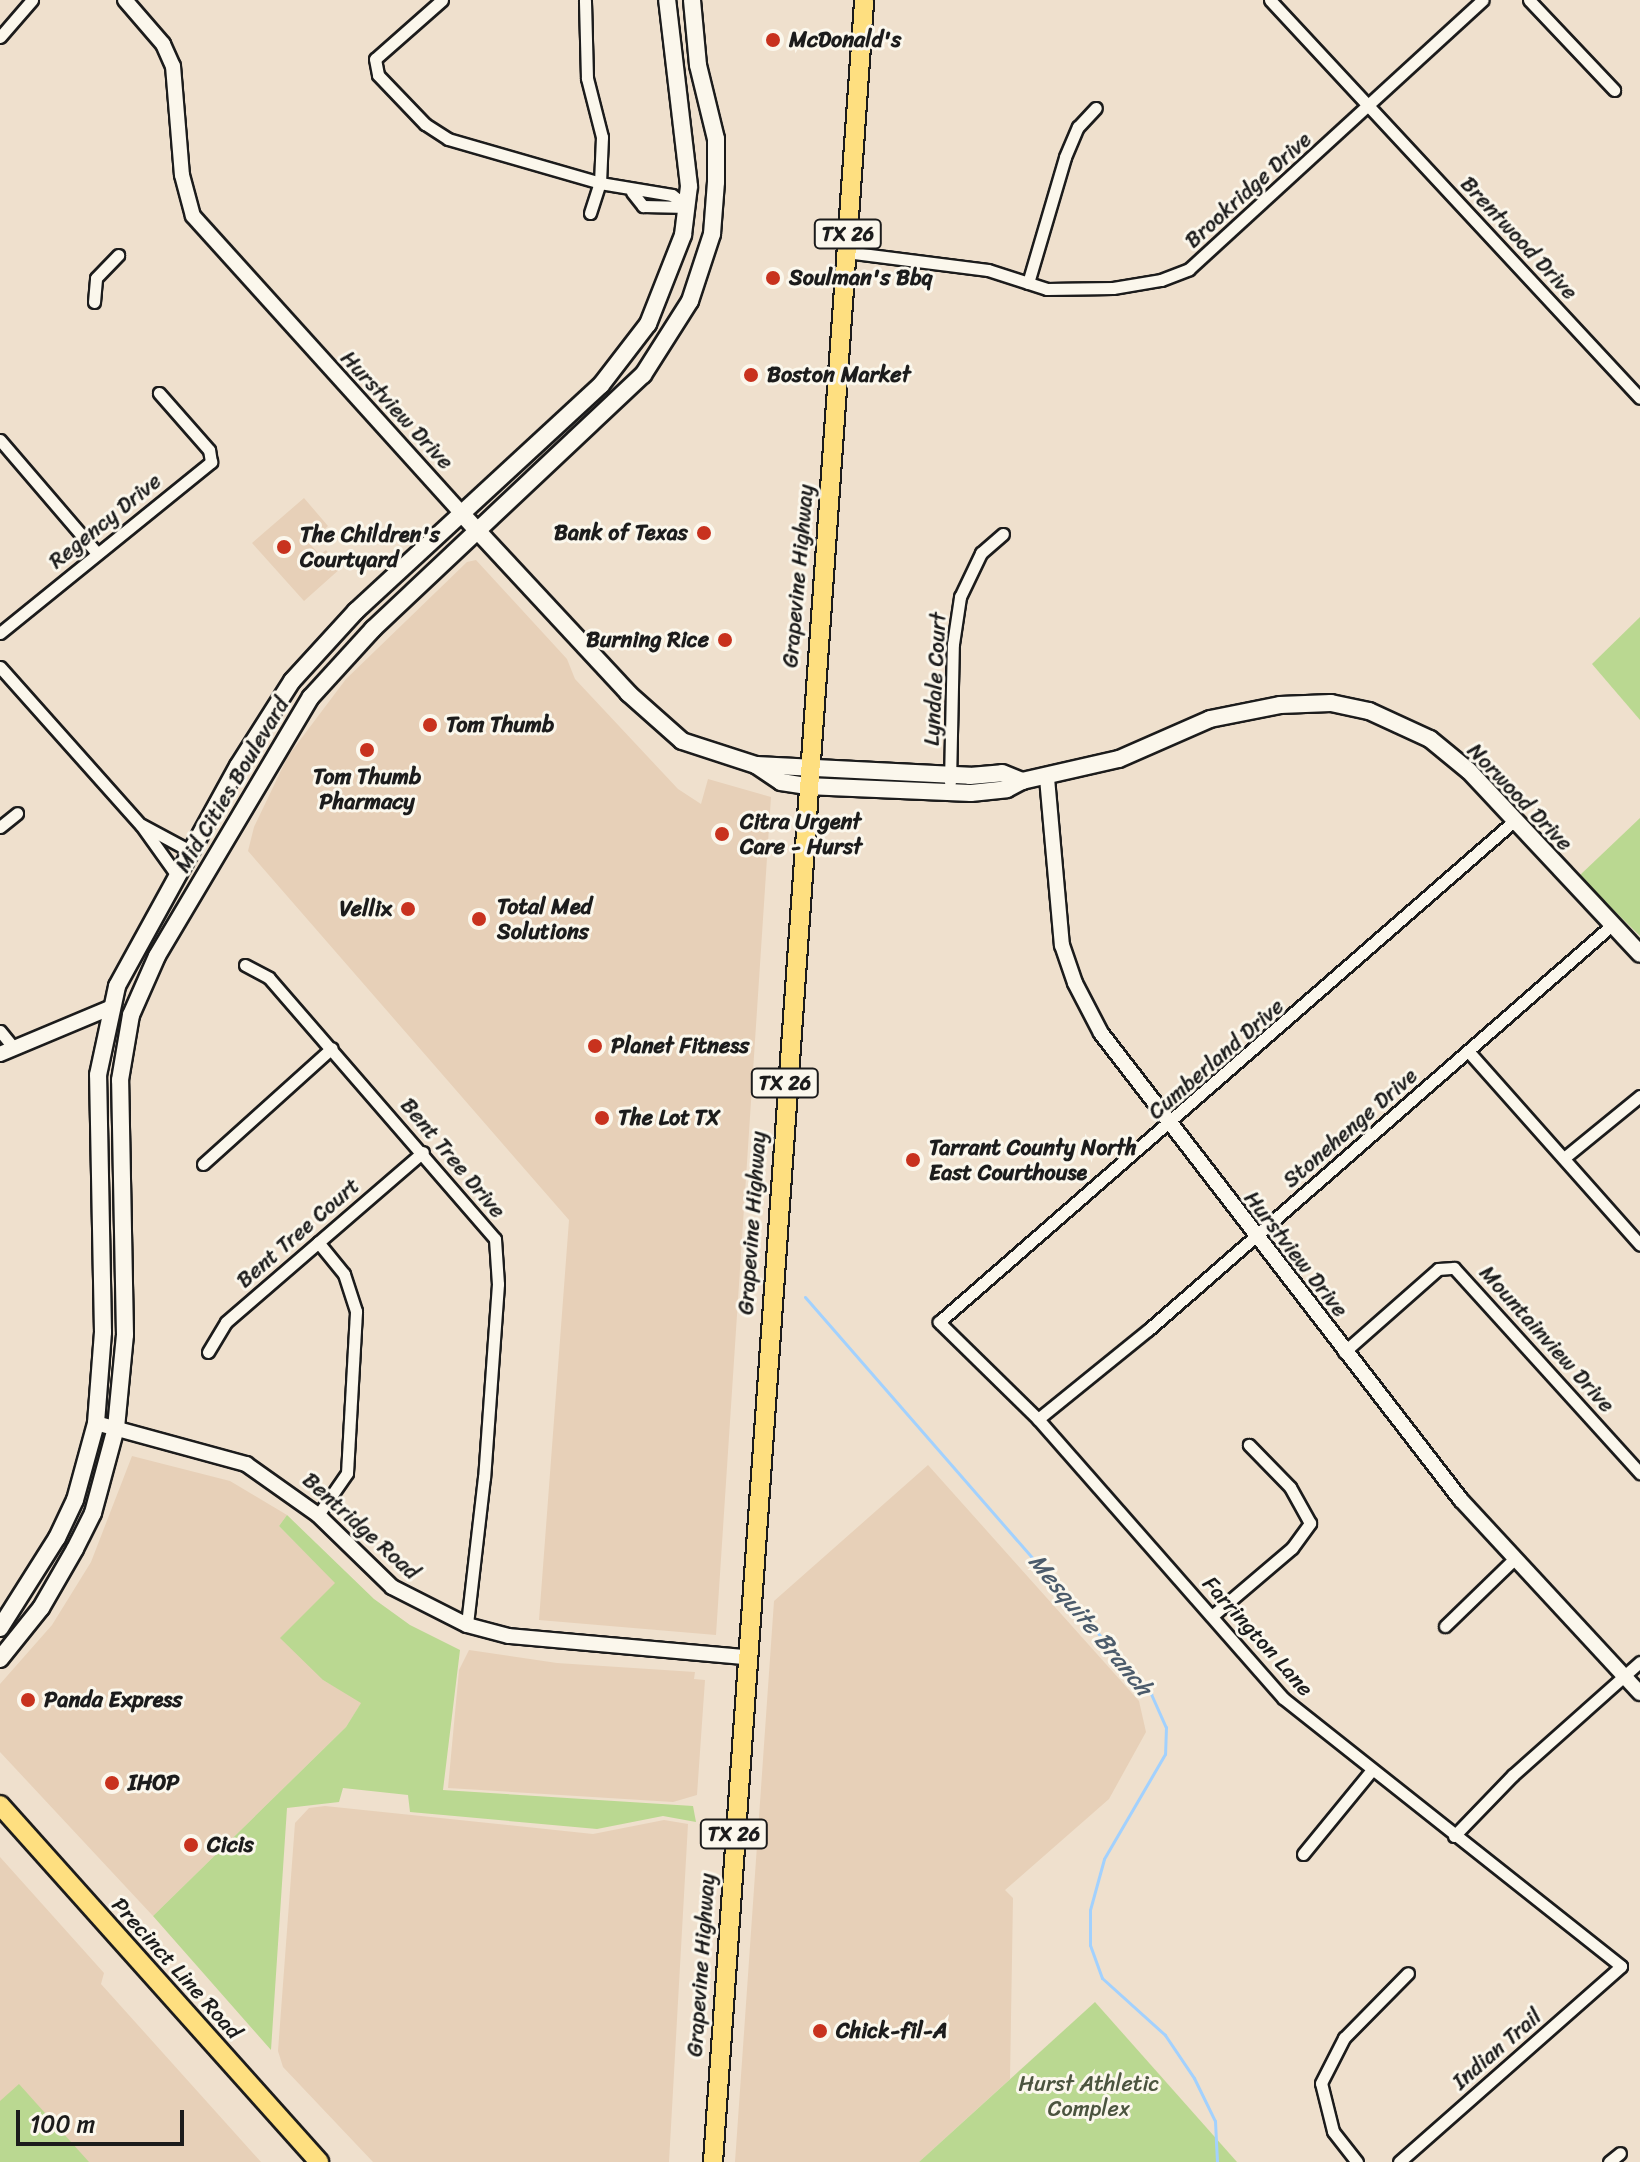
<!DOCTYPE html>
<html>
<head>
<meta charset="utf-8">
<style>
  body { margin:0 }
  #map { position:relative; width:1640px; height:2162px; overflow:hidden; background:#efe0cd; font-family:Sriracha,sans-serif }
  div>[style] { position:absolute }
  [style*='--x'] { left:calc(var(--x)*1px); top:calc(var(--y)*1px); width:calc(var(--w)*1px); rotate:calc(var(--a)*1deg) }
  .built>* { inset:0; background:#e7d0b8 }
  .green>* { inset:0; background:#bad891 }
  .stream>* { height:3px; margin:-1.5px; padding:0 1.5px; transform-origin:1.5px; border-radius:1.5px; background:#a2d1fe }
  .roads { filter:drop-shadow(2px 0 #1c1c1c) drop-shadow(-2px 0 #1c1c1c) drop-shadow(0 2px #1c1c1c) drop-shadow(0 -2px #1c1c1c) }
  .minor>* { height:11px; margin:-5.5px; padding:0 5.5px; transform-origin:5.5px; border-radius:5.5px; background:#fbf7ec }
  .tertiary>* { height:14px; margin:-7px; padding:0 7px; transform-origin:7px; border-radius:7px; background:#fbf7ec }
  .secondary>* { height:16px; margin:-8px; padding:0 8px; transform-origin:8px; border-radius:8px; background:#fbf7ec }
  .primary>* { height:18px; margin:-9px; padding:0 9px; transform-origin:9px; border-radius:9px; background:#fedf80 }
  .dots>* { width:22px; height:22px; translate:-50% -50%; box-sizing:border-box; border:4px solid #fbf7ec; border-radius:50% }
  span { translate:-50% -50%; white-space:nowrap; text-align:center; line-height:1.15; -webkit-text-stroke:6px #fbf7ec; paint-order:stroke }
  .shield-label span { padding:2px 6px; background:#fbf7ec; border:2px solid; border-radius:6px; -webkit-text-stroke-width:0 }
  .shield-label { font-size:20px; color:#1c1c1c; font-weight:700 }
  .poi-label { font-size:22px; color:#1c1c1c; font-weight:700 }
  .left { translate:0 -50%; text-align:left }
  .right { translate:-100% -50%; text-align:right }
  .street-label { font-size:22px; color:#1c1c1c }
  .park-label { font-size:22px; color:#4b543f }
  .water-label { font-size:24px; color:#4b5b6b; font-style:italic }
  .scale { position:absolute; left:16px; top:2110px; width:168px; height:36px; box-sizing:border-box; border:4px solid #1c1c1c; border-top:0; padding-left:10px; font-size:24px; line-height:28px; white-space:nowrap; color:#1c1c1c; -webkit-text-stroke:6px #fbf7ec; paint-order:stroke }
</style>
</head>
<body>
<div id="map">
  <div class="built">
    <i style="clip-path:polygon(304px 498px,328px 526px,309px 543px,320px 555px,326px 550px,341px 568px,304px 601px,252px 543px)"></i>
    <i style="clip-path:polygon(476px 560px,567px 659px,575px 679px,678px 789px,701px 804px,708px 779px,771px 797px,716px 1635px,539px 1620px,569px 1220px,248px 851px,254px 827px,288px 756px,346px 679px,467px 562px)"></i>
    <i style="clip-path:polygon(132px 1456px,230px 1481px,287px 1515px,279px 1526px,336px 1583px,323px 1680px,362px 1702px,346px 1727px,153px 1916px,0 1752px,0 1684px,52px 1625px,91px 1562px)"></i>
    <i style="clip-path:polygon(928px 1465px,1139px 1701px,1146px 1732px,1109px 1799px,1005px 1890px,1013px 1898px,1010px 2079px,919px 2162px,735px 2162px,774px 1601px)"></i>
    <i style="clip-path:polygon(469px 1650px,557px 1663px,695px 1672px,694px 1679px,705px 1680px,697px 1795px,673px 1802px,448px 1788px,459px 1670px)"></i>
    <i style="clip-path:polygon(325px 1806px,593px 1834px,664px 1820px,688px 1824px,669px 2162px,373px 2162px,283px 2067px,278px 2051px,295px 1823px,309px 1808px)"></i>
    <i style="clip-path:polygon(0 1857px,104px 1973px,101px 1984px,261px 2162px,0 2162px)"></i>
  </div>
  <div class="green">
    <i style="clip-path:polygon(1640px 617px,1640px 720px,1592px 664px)"></i>
    <i style="clip-path:polygon(1640px 818px,1640px 936px,1579px 876px)"></i>
    <i style="clip-path:polygon(287px 1515px,374px 1599px,410px 1625px,460px 1650px,443px 1790px,693px 1806px,696px 1822px,663px 1816px,597px 1829px,410px 1812px,408px 1795px,343px 1788px,339px 1802px,287px 1808px,271px 2050px,153px 1916px,346px 1727px,361px 1703px,323px 1680px,280px 1638px,335px 1583px,279px 1526px)"></i>
    <i style="clip-path:polygon(1095px 2002px,1237px 2162px,919px 2162px)"></i>
    <i style="clip-path:polygon(19px 2084px,89px 2162px,0 2162px,0 2101px)"></i>
  </div>
  <div class="stream">
    <i style="--x:805;--y:1297;--w:527;--a:48.93"></i>
    <i style="--x:1151;--y:1694;--w:36;--a:66"></i>
    <i style="--x:1166;--y:1727;--w:27;--a:92"></i>
    <i style="--x:1165;--y:1754;--w:121;--a:120.2"></i>
    <i style="--x:1104;--y:1859;--w:53;--a:105.4"></i>
    <i style="--x:1090;--y:1910;--w:35;--a:90"></i>
    <i style="--x:1090;--y:1945;--w:35;--a:70"></i>
    <i style="--x:1102;--y:1978;--w:85;--a:42.1"></i>
    <i style="--x:1165;--y:2035;--w:52;--a:56"></i>
    <i style="--x:1194;--y:2078;--w:48;--a:64"></i>
    <i style="--x:1215;--y:2121;--w:41;--a:87.2"></i>
  </div>
  <div class="roads">
    <div class="minor">
      <i style="--x:442;--y:0;--w:89;--a:138.6"></i>
      <i style="--x:375;--y:59;--w:16;--a:79"></i>
      <i style="--x:378;--y:75;--w:68;--a:46.2"></i>
      <i style="--x:425;--y:124;--w:27;--a:33"></i>
      <i style="--x:448;--y:139;--w:158;--a:16.1"></i>
      <i style="--x:600;--y:183;--w:46;--a:-87.5"></i>
      <i style="--x:602;--y:137;--w:61;--a:-104.3"></i>
      <i style="--x:587;--y:78;--w:78;--a:-91.5"></i>
      <i style="--x:1270;--y:0;--w:543;--a:47.09"></i>
      <i style="--x:1529;--y:0;--w:124;--a:46.6"></i>
      <i style="--x:0;--y:37;--w:49;--a:-49.1"></i>
      <i style="--x:632;--y:192;--w:18;--a:52"></i>
      <i style="--x:643;--y:206;--w:45;--a:1.3"></i>
      <i style="--x:590;--y:213;--w:32;--a:-72"></i>
      <i style="--x:600;--y:183;--w:73;--a:9.5"></i>
      <i style="--x:672;--y:195;--w:20;--a:37"></i>
      <i style="--x:846;--y:252;--w:143;--a:7.2"></i>
      <i style="--x:988;--y:270;--w:62;--a:17.9"></i>
      <i style="--x:1047;--y:289;--w:66;--a:-0.9"></i>
      <i style="--x:1113;--y:288;--w:49;--a:-9.5"></i>
      <i style="--x:1161;--y:280;--w:30;--a:-21"></i>
      <i style="--x:1189;--y:269;--w:398;--a:-42.5"></i>
      <i style="--x:1028;--y:283;--w:131;--a:-73.6"></i>
      <i style="--x:1065;--y:157;--w:33;--a:-67"></i>
      <i style="--x:1078;--y:127;--w:26;--a:-47"></i>
      <i style="--x:94;--y:302;--w:24;--a:-85"></i>
      <i style="--x:96;--y:278;--w:32;--a:-46"></i>
      <i style="--x:0;--y:440;--w:148;--a:49.4"></i>
      <i style="--x:0;--y:633;--w:272;--a:-39"></i>
      <i style="--x:211;--y:462;--w:12;--a:-99"></i>
      <i style="--x:209;--y:450;--w:76;--a:-131.3"></i>
      <i style="--x:0;--y:667;--w:212;--a:48.3"></i>
      <i style="--x:141;--y:825;--w:60;--a:54.5"></i>
      <i style="--x:950;--y:782;--w:138;--a:-88.8"></i>
      <i style="--x:953;--y:644;--w:48;--a:-81.5"></i>
      <i style="--x:960;--y:597;--w:49;--a:-64.5"></i>
      <i style="--x:981;--y:553;--w:29;--a:-41"></i>
      <i style="--x:142;--y:825;--w:55;--a:28.4"></i>
      <i style="--x:0;--y:827;--w:22;--a:-39"></i>
      <i style="--x:245;--y:965;--w:27;--a:28"></i>
      <i style="--x:269;--y:978;--w:345;--a:49.1"></i>
      <i style="--x:495;--y:1239;--w:45;--a:86.2"></i>
      <i style="--x:498;--y:1284;--w:194;--a:94.1"></i>
      <i style="--x:484;--y:1477;--w:149;--a:96.6"></i>
      <i style="--x:0;--y:1031;--w:21;--a:51"></i>
      <i style="--x:1468;--y:1051;--w:259;--a:48.4"></i>
      <i style="--x:1564;--y:1158;--w:98;--a:-39.2"></i>
      <i style="--x:203;--y:1164;--w:173;--a:-42"></i>
      <i style="--x:208;--y:1352;--w:35;--a:-59"></i>
      <i style="--x:226;--y:1322;--w:260;--a:-40.8"></i>
      <i style="--x:1344;--y:1352;--w:125;--a:-41.4"></i>
      <i style="--x:1438;--y:1269;--w:16;--a:-4"></i>
      <i style="--x:1454;--y:1268;--w:277;--a:47.8"></i>
      <i style="--x:1038;--y:1419;--w:141;--a:-39"></i>
      <i style="--x:1148;--y:1330;--w:616;--a:-41.12"></i>
      <i style="--x:318;--y:1515;--w:51;--a:-55.4"></i>
      <i style="--x:347;--y:1473;--w:162;--a:-86.8"></i>
      <i style="--x:356;--y:1311;--w:39;--a:-108"></i>
      <i style="--x:344;--y:1274;--w:41;--a:-129.1"></i>
      <i style="--x:1212;--y:1616;--w:105;--a:-40.4"></i>
      <i style="--x:1292;--y:1548;--w:31;--a:-54"></i>
      <i style="--x:1310;--y:1523;--w:41;--a:-119.1"></i>
      <i style="--x:1290;--y:1487;--w:59;--a:-134.3"></i>
      <i style="--x:1445;--y:1626;--w:93;--a:-44.1"></i>
      <i style="--x:1454;--y:1836;--w:85;--a:-46"></i>
      <i style="--x:1513;--y:1775;--w:170;--a:-41.7"></i>
      <i style="--x:1303;--y:1854;--w:107;--a:-50.7"></i>
      <i style="--x:1357;--y:2162;--w:39;--a:-128"></i>
      <i style="--x:1333;--y:2131;--w:49;--a:-104"></i>
      <i style="--x:1321;--y:2083;--w:51;--a:-62.9"></i>
      <i style="--x:1344;--y:2038;--w:91;--a:-45.4"></i>
      <i style="--x:1399;--y:2162;--w:296;--a:-41.4"></i>
      <i style="--x:1621;--y:1966;--w:431;--a:-141.6"></i>
      <i style="--x:1283;--y:1698;--w:371;--a:-131.3"></i>
      <i style="--x:1038;--y:1419;--w:139;--a:-135.6"></i>
      <i style="--x:939;--y:1322;--w:764;--a:-41.07"></i>
      <i style="--x:1609;--y:2162;--w:14;--a:-39"></i>
    </div>
    <div class="tertiary">
      <i style="--x:125;--y:0;--w:58;--a:49.2"></i>
      <i style="--x:163;--y:44;--w:24;--a:66"></i>
      <i style="--x:173;--y:66;--w:109;--a:85.3"></i>
      <i style="--x:182;--y:175;--w:42;--a:75"></i>
      <i style="--x:193;--y:216;--w:400;--a:47.9"></i>
      <i style="--x:1047;--y:778;--w:168;--a:84.9"></i>
      <i style="--x:1062;--y:945;--w:40;--a:71.1"></i>
      <i style="--x:1075;--y:983;--w:56;--a:62.5"></i>
      <i style="--x:1101;--y:1033;--w:590;--a:52.37"></i>
      <i style="--x:1461;--y:1500;--w:263;--a:47.2"></i>
      <i style="--x:0;--y:1054;--w:119;--a:-22.7"></i>
      <i style="--x:96;--y:1423;--w:156;--a:15.3"></i>
      <i style="--x:246;--y:1464;--w:88;--a:35.3"></i>
      <i style="--x:318;--y:1515;--w:103;--a:44.2"></i>
      <i style="--x:392;--y:1587;--w:84;--a:26.9"></i>
      <i style="--x:467;--y:1625;--w:43;--a:14.7"></i>
      <i style="--x:509;--y:1636;--w:237;--a:5.1"></i>
    </div>
    <div class="secondary">
      <i style="--x:461;--y:513;--w:246;--a:47.1"></i>
      <i style="--x:628;--y:693;--w:72;--a:41.6"></i>
      <i style="--x:682;--y:741;--w:78;--a:18"></i>
      <i style="--x:756;--y:765;--w:214;--a:2.9"></i>
      <i style="--x:970;--y:776;--w:32;--a:-5"></i>
      <i style="--x:1002;--y:773;--w:22;--a:22"></i>
      <i style="--x:756;--y:765;--w:30;--a:34"></i>
      <i style="--x:781;--y:782;--w:25;--a:9"></i>
      <i style="--x:806;--y:786;--w:165;--a:2.4"></i>
      <i style="--x:971;--y:793;--w:36;--a:-6"></i>
      <i style="--x:1007;--y:789;--w:17;--a:-28"></i>
      <i style="--x:1022;--y:781;--w:99;--a:-12.8"></i>
      <i style="--x:1119;--y:759;--w:99;--a:-23.7"></i>
      <i style="--x:1210;--y:719;--w:71;--a:-11.3"></i>
      <i style="--x:1280;--y:705;--w:51;--a:-2.2"></i>
      <i style="--x:1331;--y:703;--w:39;--a:12"></i>
      <i style="--x:1369;--y:711;--w:67;--a:24.7"></i>
      <i style="--x:1430;--y:739;--w:50;--a:39.4"></i>
      <i style="--x:1469;--y:771;--w:250;--a:46.9"></i>
      <i style="--x:0;--y:1628;--w:107;--a:-57.7"></i>
      <i style="--x:57;--y:1538;--w:42;--a:-64.7"></i>
      <i style="--x:75;--y:1500;--w:80;--a:-74.7"></i>
      <i style="--x:96;--y:1423;--w:91;--a:-85.6"></i>
      <i style="--x:103;--y:1332;--w:257;--a:-91.1"></i>
      <i style="--x:98;--y:1075;--w:91;--a:-77.9"></i>
      <i style="--x:117;--y:986;--w:251;--a:-61.2"></i>
      <i style="--x:238;--y:766;--w:101;--a:-57.6"></i>
      <i style="--x:292;--y:681;--w:95;--a:-47.6"></i>
      <i style="--x:356;--y:611;--w:333;--a:-42.7"></i>
      <i style="--x:601;--y:385;--w:77;--a:-52.4"></i>
      <i style="--x:648;--y:324;--w:96;--a:-68.5"></i>
      <i style="--x:683;--y:235;--w:49;--a:-83"></i>
      <i style="--x:689;--y:186;--w:187;--a:-96.7"></i>
      <i style="--x:0;--y:1659;--w:65;--a:-51.2"></i>
      <i style="--x:41;--y:1608;--w:68;--a:-60"></i>
      <i style="--x:75;--y:1549;--w:40;--a:-63.4"></i>
      <i style="--x:93;--y:1513;--w:88;--a:-74.9"></i>
      <i style="--x:116;--y:1428;--w:93;--a:-84.5"></i>
      <i style="--x:125;--y:1335;--w:255;--a:-91.1"></i>
      <i style="--x:120;--y:1080;--w:66;--a:-80.4"></i>
      <i style="--x:131;--y:1015;--w:64;--a:-66.2"></i>
      <i style="--x:157;--y:956;--w:301;--a:-59.3"></i>
      <i style="--x:311;--y:697;--w:92;--a:-47.6"></i>
      <i style="--x:373;--y:629;--w:371;--a:-43.3"></i>
      <i style="--x:643;--y:375;--w:88;--a:-57.6"></i>
      <i style="--x:690;--y:301;--w:71;--a:-71.8"></i>
      <i style="--x:712;--y:234;--w:52;--a:-85.6"></i>
      <i style="--x:716;--y:182;--w:43;--a:-90"></i>
      <i style="--x:716;--y:139;--w:76;--a:-103.7"></i>
      <i style="--x:698;--y:65;--w:65;--a:-95.3"></i>
    </div>
    <div class="primary">
      <i style="--x:0;--y:1805;--w:479;--a:48.2"></i>
      <i style="--x:713;--y:2162;--w:2167;--a:-86"></i>
    </div>
  </div>
  <div class="dots">
    <i style="left:773px;top:40px;background:#c8321e"></i>
    <i style="left:773px;top:278px;background:#c8321e"></i>
    <i style="left:751px;top:375px;background:#c8321e"></i>
    <i style="left:704px;top:533px;background:#c8321e"></i>
    <i style="left:284px;top:547px;background:#c8321e"></i>
    <i style="left:725px;top:640px;background:#c8321e"></i>
    <i style="left:430px;top:725px;background:#c8321e"></i>
    <i style="left:367px;top:750px;background:#c8321e"></i>
    <i style="left:722px;top:834px;background:#c8321e"></i>
    <i style="left:408px;top:909px;background:#c8321e"></i>
    <i style="left:479px;top:919px;background:#c8321e"></i>
    <i style="left:595px;top:1046px;background:#c8321e"></i>
    <i style="left:602px;top:1118px;background:#c8321e"></i>
    <i style="left:913px;top:1160px;background:#c8321e"></i>
    <i style="left:28px;top:1700px;background:#c8321e"></i>
    <i style="left:112px;top:1783px;background:#c8321e"></i>
    <i style="left:191px;top:1845px;background:#c8321e"></i>
    <i style="left:820px;top:2031px;background:#c8321e"></i>
  </div>
  <div class="shield-label">
    <span style="left:848px;top:234px">TX 26</span>
    <span style="left:785px;top:1083px">TX 26</span>
    <span style="left:734px;top:1834px">TX 26</span>
  </div>
  <div class="poi-label">
    <span class="left" style="left:789px;top:40px">McDonald's</span>
    <span class="left" style="left:789px;top:278px">Soulman's Bbq</span>
    <span class="left" style="left:767px;top:375px">Boston Market</span>
    <span class="right" style="left:688px;top:533px">Bank of Texas</span>
    <span class="left" style="left:300px;top:547px">The Children's<br>Courtyard</span>
    <span class="right" style="left:709px;top:640px">Burning Rice</span>
    <span class="left" style="left:446px;top:725px">Tom Thumb</span>
    <span style="left:367px;top:789px">Tom Thumb<br>Pharmacy</span>
    <span class="left" style="left:740px;top:834px">Citra Urgent<br>Care - Hurst</span>
    <span class="left" style="left:497px;top:919px">Total Med<br>Solutions</span>
    <span class="right" style="left:392px;top:909px">Vellix</span>
    <span class="left" style="left:611px;top:1046px">Planet Fitness</span>
    <span class="left" style="left:618px;top:1118px">The Lot TX</span>
    <span class="left" style="left:929px;top:1160px">Tarrant County North<br>East Courthouse</span>
    <span class="left" style="left:44px;top:1700px">Panda Express</span>
    <span class="left" style="left:128px;top:1783px">IHOP</span>
    <span class="left" style="left:207px;top:1845px">Cicis</span>
    <span class="left" style="left:836px;top:2031px">Chick-fil-A</span>
  </div>
  <div class="street-label">
    <span style="left:1248px;top:190px;rotate:-42deg">Brookridge Drive</span>
    <span style="left:1519px;top:238px;rotate:47deg">Brentwood Drive</span>
    <span style="left:397px;top:410px;rotate:47deg">Hurstview Drive</span>
    <span style="left:105px;top:521px;rotate:-39deg">Regency Drive</span>
    <span style="left:798px;top:576px;rotate:-85deg">Grapevine Highway</span>
    <span style="left:935px;top:679px;rotate:-87deg">Lyndale Court</span>
    <span style="left:232px;top:785px;rotate:-59deg">Mid Cities Boulevard</span>
    <span style="left:1520px;top:797px;rotate:46deg">Norwood Drive</span>
    <span style="left:1216px;top:1059px;rotate:-41deg">Cumberland Drive</span>
    <span style="left:1350px;top:1128px;rotate:-41deg">Stonehenge Drive</span>
    <span style="left:453px;top:1158px;rotate:50deg">Bent Tree Drive</span>
    <span style="left:752px;top:1223px;rotate:-86deg">Grapevine Highway</span>
    <span style="left:298px;top:1233px;rotate:-41deg">Bent Tree Court</span>
    <span style="left:1296px;top:1254px;rotate:52deg">Hurstview Drive</span>
    <span style="left:1547px;top:1339px;rotate:48deg">Mountainview Drive</span>
    <span style="left:361px;top:1526px;rotate:42deg">Bentridge Road</span>
    <span style="left:1258px;top:1636px;rotate:48deg">Farrington Lane</span>
    <span style="left:701px;top:1965px;rotate:-86deg">Grapevine Highway</span>
    <span style="left:177px;top:1968px;rotate:48deg">Precinct Line Road</span>
    <span style="left:1497px;top:2049px;rotate:-41deg">Indian Trail</span>
  </div>
  <div class="park-label">
    <span style="left:1089px;top:2096px">Hurst Athletic<br>Complex</span>
  </div>
  <div class="water-label">
    <span style="left:1090px;top:1625px;rotate:50deg">Mesquite Branch</span>
  </div>
  <div class="scale">100 m</div>
</div>
</body>
</html>
